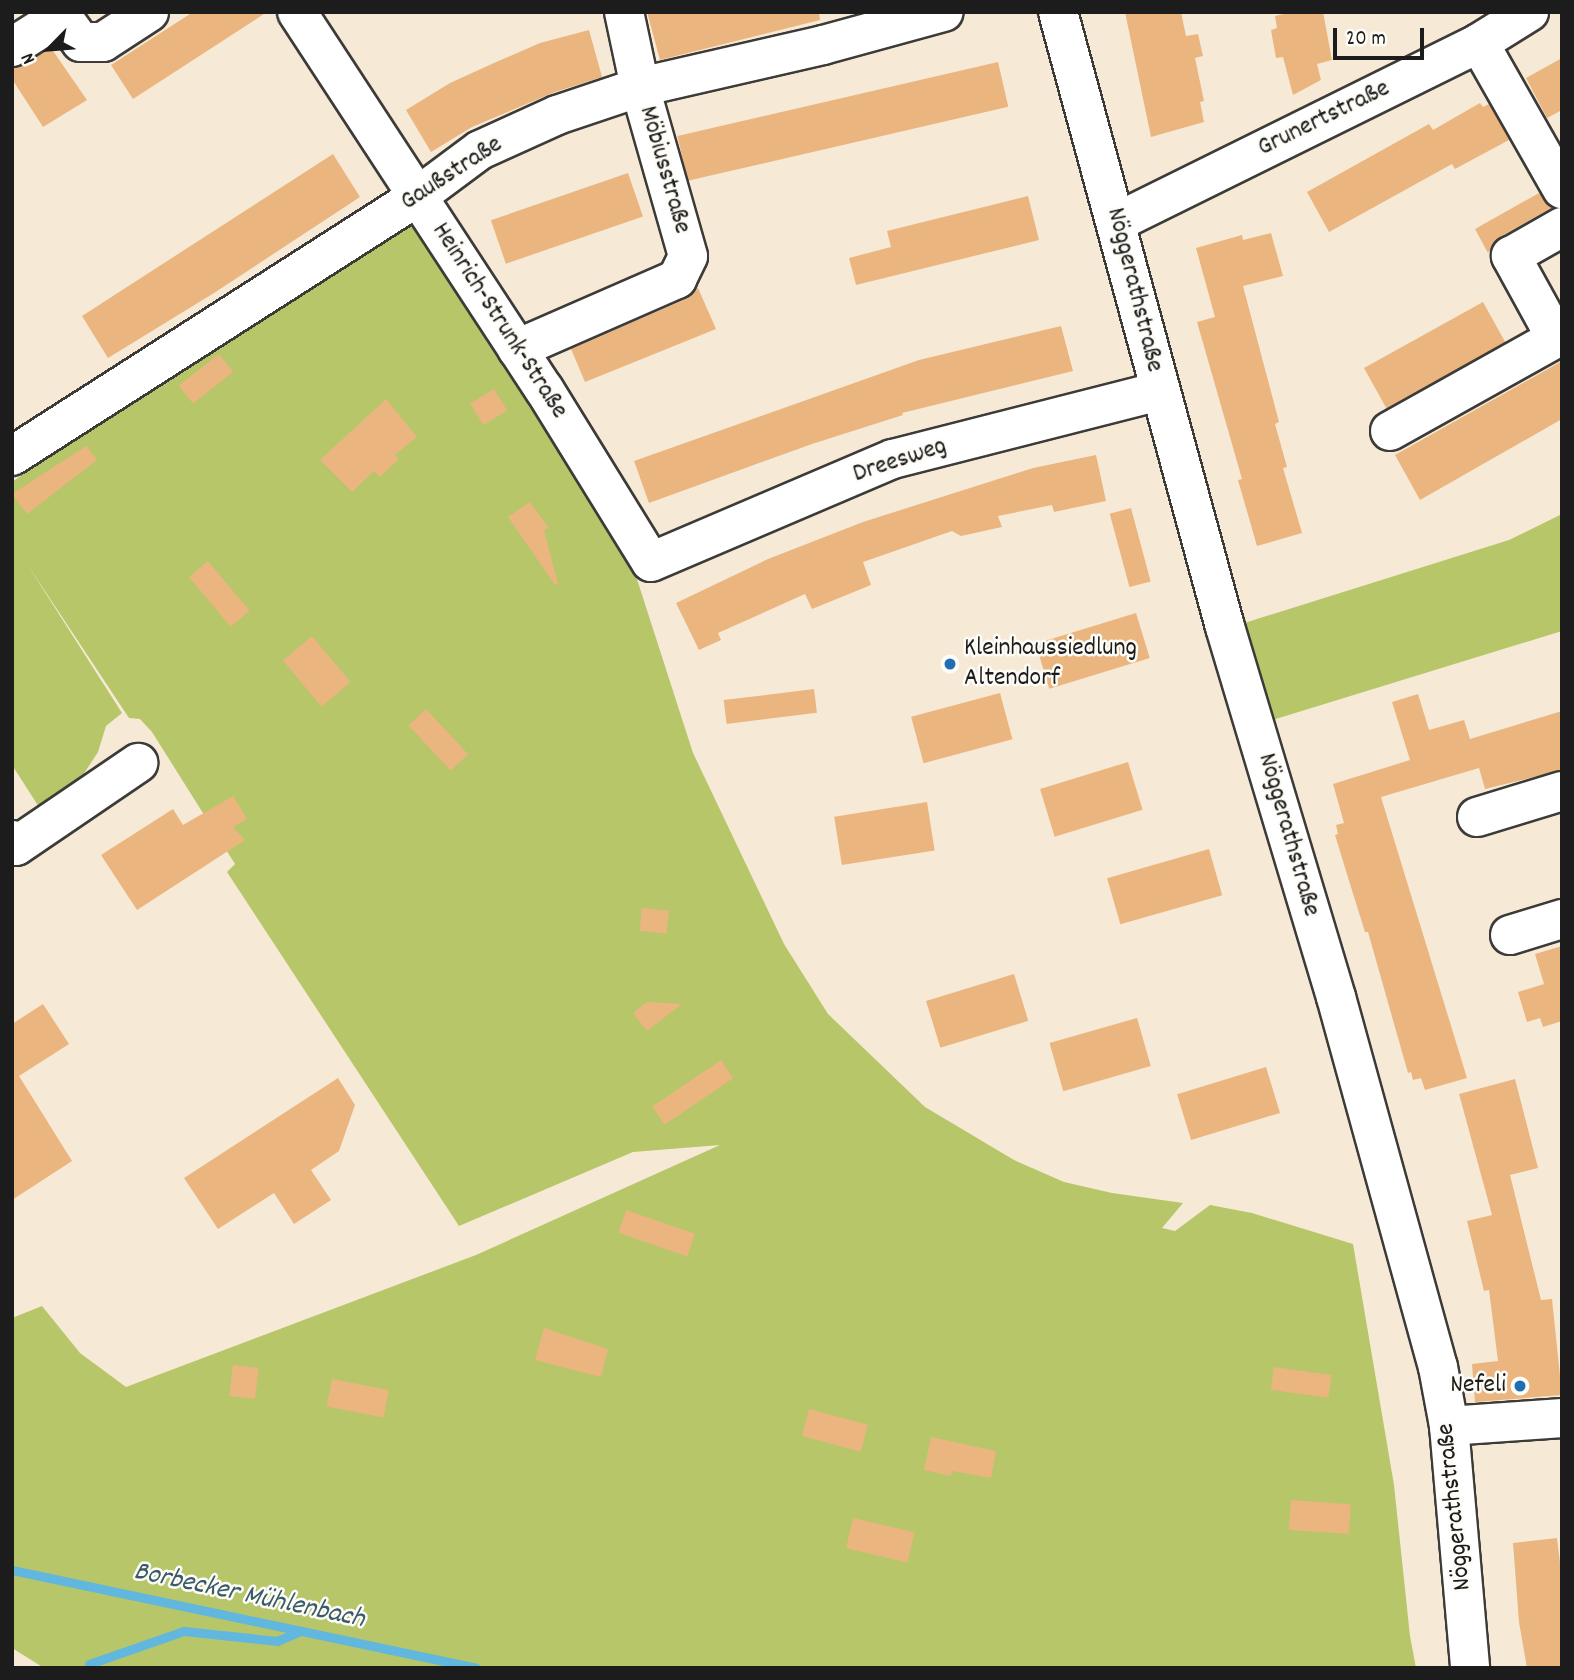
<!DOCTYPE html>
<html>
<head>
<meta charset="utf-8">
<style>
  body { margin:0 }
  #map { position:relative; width:1574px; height:1680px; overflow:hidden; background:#f6ead6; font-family:Dekko,sans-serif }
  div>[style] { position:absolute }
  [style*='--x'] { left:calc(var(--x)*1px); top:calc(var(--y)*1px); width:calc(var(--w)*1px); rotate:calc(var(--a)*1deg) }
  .green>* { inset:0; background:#b6c669 }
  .stream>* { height:9px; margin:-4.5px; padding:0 4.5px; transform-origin:4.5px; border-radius:4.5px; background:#62b7de }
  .building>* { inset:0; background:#ebb57f; transform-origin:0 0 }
  .roads { filter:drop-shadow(2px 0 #3d3b38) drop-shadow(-2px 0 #3d3b38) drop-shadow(0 2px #3d3b38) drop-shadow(0 -2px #3d3b38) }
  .minor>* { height:38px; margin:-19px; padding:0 19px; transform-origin:19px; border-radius:19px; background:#fff }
  .dots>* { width:19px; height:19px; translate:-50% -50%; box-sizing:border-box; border:4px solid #fdfcf7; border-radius:50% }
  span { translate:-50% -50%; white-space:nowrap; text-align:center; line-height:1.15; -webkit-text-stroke:5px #fdfcf7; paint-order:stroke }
  .street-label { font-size:26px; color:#1c1c1c }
  .poi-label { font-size:26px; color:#1c1c1c }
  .left { translate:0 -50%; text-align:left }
  .right { translate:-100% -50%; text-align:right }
  .water-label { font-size:28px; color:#385a6a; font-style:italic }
  .frame { position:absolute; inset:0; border:14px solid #1c1c1c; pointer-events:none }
  .north { position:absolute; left:14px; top:14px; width:70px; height:70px; -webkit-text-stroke:5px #fdfcf7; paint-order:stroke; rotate:245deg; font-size:19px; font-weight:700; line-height:28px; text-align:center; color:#1c1c1c }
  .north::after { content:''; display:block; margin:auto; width:24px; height:32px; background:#1c1c1c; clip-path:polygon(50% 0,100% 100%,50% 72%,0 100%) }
  .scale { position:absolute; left:1333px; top:28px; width:91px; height:32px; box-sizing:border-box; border:4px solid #1c1c1c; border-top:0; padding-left:9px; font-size:21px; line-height:24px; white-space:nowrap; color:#1c1c1c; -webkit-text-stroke:5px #fdfcf7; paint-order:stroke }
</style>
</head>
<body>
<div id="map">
  <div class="green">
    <i style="clip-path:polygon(411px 216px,625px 542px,693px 753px,784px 944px,828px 1014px,925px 1107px,1014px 1160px,1064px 1182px,1112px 1193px,1183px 1203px,1162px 1228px,1175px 1231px,1210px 1205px,1252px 1213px,1353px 1244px,1394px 1485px,1410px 1636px,1416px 1668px,44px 1668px,12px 1648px,12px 1318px,42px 1306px,80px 1353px,126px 1387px,476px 1255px,720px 1145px,633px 1152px,459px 1226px,227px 872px,235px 864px,152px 732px,140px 719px,129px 718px,27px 564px,122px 713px,106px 726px,98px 752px,81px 778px,39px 807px,12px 765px,12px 482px,401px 217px)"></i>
    <i style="clip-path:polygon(1562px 514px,1562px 631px,1266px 722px,1238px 625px,1509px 540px)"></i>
  </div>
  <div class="stream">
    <i style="--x:12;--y:1570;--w:474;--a:11.9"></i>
    <i style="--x:89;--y:1664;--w:101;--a:-19.2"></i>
    <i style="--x:184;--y:1631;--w:94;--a:6.1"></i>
    <i style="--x:277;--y:1641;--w:26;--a:-23"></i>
  </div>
  <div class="building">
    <i style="clip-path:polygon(193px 12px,267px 12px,133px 99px,111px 65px)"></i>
    <i style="clip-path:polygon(647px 12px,819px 12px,820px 20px,660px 60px)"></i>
    <i style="clip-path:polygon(1125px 12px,1181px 12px,1186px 36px,1198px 34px,1203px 56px,1195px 58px,1204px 101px,1200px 102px,1204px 122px,1151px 137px)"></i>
    <i style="clip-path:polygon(1293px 12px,1323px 12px,1332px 60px,1317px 64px,1321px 80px,1293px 95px,1283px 57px,1276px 58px,1271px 30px,1277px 28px,1275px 16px)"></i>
    <i style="clip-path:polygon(589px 30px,602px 77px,555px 92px,472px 127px,431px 152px,406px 110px,450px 83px,494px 63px,540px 43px)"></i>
    <i style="clip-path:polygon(51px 48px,87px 100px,43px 127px,12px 79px,12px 69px,24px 65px)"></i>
    <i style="clip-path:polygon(1562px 58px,1562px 110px,1547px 118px,1526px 78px)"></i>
    <i style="left:998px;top:62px;width:46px;height:329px;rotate:77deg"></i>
    <i style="clip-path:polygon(1480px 103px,1483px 107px,1489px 104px,1509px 140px,1455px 169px,1452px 164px,1329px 232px,1307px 192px,1429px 124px,1433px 130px)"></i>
    <i style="clip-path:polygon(333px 154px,360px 197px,214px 293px,108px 358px,82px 316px)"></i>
    <i style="left:628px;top:173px;width:46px;height:145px;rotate:71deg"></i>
    <i style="clip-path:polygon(1539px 193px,1551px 208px,1500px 237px,1488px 253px,1475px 229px)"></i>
    <i style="clip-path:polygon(1028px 196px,1039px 240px,856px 285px,849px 258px,891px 247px,887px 231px)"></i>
    <i style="clip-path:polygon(1271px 233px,1283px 276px,1243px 286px,1279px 422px,1275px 424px,1287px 467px,1283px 468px,1302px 533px,1257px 546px,1238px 480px,1242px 479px,1197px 322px,1215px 317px,1196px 248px,1242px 235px,1243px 240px)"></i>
    <i style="clip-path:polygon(698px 288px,716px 329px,585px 382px,571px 349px,686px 299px)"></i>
    <i style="left:1483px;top:302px;width:46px;height:136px;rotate:61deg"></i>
    <i style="clip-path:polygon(1061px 326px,1073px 371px,902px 413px,903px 415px,812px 444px,649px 503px,634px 461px,919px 360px)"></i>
    <i style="left:219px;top:354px;width:23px;height:51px;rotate:52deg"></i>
    <i style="clip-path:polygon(1562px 361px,1562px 419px,1420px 500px,1395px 455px)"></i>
    <i style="left:494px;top:389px;width:25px;height:28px;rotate:58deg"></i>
    <i style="clip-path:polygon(386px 399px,417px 437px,395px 455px,399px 459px,380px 477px,374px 471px,352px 492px,320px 460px)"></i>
    <i style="clip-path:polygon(86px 446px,97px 460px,27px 514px,12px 494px)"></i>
    <i style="clip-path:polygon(1096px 455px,1106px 501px,1054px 512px,1052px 505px,998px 516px,1002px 527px,961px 536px,952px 531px,863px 562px,871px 585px,812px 609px,805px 594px,718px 633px,721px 640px,699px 650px,676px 603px,768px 559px,863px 522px,1033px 468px)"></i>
    <i style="clip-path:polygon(530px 502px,549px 528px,544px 530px,558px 584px,555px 585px,508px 517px)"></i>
    <i style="left:1131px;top:508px;width:76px;height:22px;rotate:75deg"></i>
    <i style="left:208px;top:561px;width:65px;height:25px;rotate:50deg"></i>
    <i style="left:1136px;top:613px;width:47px;height:105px;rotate:73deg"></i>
    <i style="left:312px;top:636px;width:60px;height:38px;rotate:50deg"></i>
    <i style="left:814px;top:689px;width:24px;height:91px;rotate:83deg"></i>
    <i style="left:1000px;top:693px;width:48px;height:92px;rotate:75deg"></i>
    <i style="clip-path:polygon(1418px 694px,1429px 730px,1464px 720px,1470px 739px,1562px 711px,1562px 770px,1485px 789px,1479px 768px,1381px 797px,1467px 1078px,1425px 1090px,1421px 1078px,1413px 1080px,1411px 1072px,1408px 1073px,1368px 932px,1365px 932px,1350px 884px,1335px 835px,1338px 834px,1336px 825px,1344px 823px,1333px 784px,1410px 760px,1392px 702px)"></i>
    <i style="left:426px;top:709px;width:62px;height:24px;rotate:47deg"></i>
    <i style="left:1128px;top:762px;width:50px;height:92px;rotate:73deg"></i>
    <i style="clip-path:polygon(233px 796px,247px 819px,233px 827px,245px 840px,137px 910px,101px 855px,173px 809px,183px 825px)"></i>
    <i style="left:927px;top:802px;width:49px;height:94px;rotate:81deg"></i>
    <i style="left:1209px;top:849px;width:48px;height:106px;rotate:74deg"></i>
    <i style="left:642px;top:908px;width:27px;height:23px;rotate:6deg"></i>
    <i style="clip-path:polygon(1562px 946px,1562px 1021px,1543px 1027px,1540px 1018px,1527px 1022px,1518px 992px,1544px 984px,1535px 954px)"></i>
    <i style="left:1014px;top:974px;width:49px;height:92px;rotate:73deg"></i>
    <i style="clip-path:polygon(647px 1002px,682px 1004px,647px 1031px,633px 1013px)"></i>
    <i style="clip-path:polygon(43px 1004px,69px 1044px,19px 1076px,72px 1161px,12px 1200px,12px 1024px)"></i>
    <i style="left:1137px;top:1018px;width:50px;height:91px;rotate:74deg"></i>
    <i style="left:721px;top:1060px;width:22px;height:83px;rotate:56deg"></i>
    <i style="left:1266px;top:1067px;width:48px;height:93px;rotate:73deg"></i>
    <i style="clip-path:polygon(338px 1078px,355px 1105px,339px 1151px,311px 1170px,331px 1200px,294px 1224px,274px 1193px,218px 1229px,184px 1178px)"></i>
    <i style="clip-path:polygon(1515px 1079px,1538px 1168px,1510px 1175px,1541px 1300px,1552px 1299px,1562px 1395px,1475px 1402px,1472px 1364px,1498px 1361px,1489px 1290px,1484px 1291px,1467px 1221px,1492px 1215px,1459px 1094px)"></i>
    <i style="left:626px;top:1210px;width:73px;height:24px;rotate:19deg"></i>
    <i style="clip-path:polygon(544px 1328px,608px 1349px,601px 1377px,535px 1360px)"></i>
    <i style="left:233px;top:1365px;width:26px;height:31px;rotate:7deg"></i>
    <i style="left:1274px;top:1367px;width:58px;height:23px;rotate:8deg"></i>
    <i style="left:332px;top:1379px;width:58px;height:28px;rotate:11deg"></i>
    <i style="left:809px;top:1409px;width:61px;height:28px;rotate:15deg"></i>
    <i style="clip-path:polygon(931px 1437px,996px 1451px,991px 1478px,952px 1471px,951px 1476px,924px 1470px)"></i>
    <i style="left:1291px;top:1500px;width:60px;height:30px;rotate:4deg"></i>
    <i style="left:853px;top:1518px;width:63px;height:31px;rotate:13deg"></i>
    <i style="clip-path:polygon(1557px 1538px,1562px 1579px,1562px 1668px,1527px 1668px,1519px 1622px,1513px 1543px)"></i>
  </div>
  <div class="roads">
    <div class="minor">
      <i style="--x:59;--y:12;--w:37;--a:54"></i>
      <i style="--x:81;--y:42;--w:22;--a:0"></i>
      <i style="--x:103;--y:42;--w:55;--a:-33.1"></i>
      <i style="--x:297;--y:12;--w:451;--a:56.8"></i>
      <i style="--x:544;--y:389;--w:203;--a:58.3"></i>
      <i style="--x:651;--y:562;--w:263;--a:-23.1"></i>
      <i style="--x:893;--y:459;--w:275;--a:-14.3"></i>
      <i style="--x:1058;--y:12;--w:637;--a:74.81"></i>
      <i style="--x:1225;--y:627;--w:386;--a:73.3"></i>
      <i style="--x:1336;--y:997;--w:384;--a:74.6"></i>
      <i style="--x:1438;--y:1367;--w:60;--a:79.4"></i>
      <i style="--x:1449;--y:1426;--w:243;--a:85"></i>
      <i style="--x:1479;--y:43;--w:168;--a:60.4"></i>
      <i style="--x:12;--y:47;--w:58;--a:-32.3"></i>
      <i style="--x:1117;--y:222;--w:404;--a:-26.3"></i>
      <i style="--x:1479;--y:43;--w:59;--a:-31.8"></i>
      <i style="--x:1556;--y:338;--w:94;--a:-118.8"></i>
      <i style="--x:1511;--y:256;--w:59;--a:-29.6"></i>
      <i style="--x:517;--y:349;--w:175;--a:-23.6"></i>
      <i style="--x:677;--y:279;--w:25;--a:-64"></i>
      <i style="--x:688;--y:256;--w:176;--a:-105.9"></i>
      <i style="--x:640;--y:87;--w:77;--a:-102"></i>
      <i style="--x:1390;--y:431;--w:197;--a:-29.2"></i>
      <i style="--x:12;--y:456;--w:482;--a:-32.6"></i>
      <i style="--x:418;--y:196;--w:77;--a:-36.6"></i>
      <i style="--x:480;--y:150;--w:85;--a:-24.4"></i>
      <i style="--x:557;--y:115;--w:88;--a:-18.6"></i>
      <i style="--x:640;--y:87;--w:188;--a:-12.9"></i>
      <i style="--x:823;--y:45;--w:125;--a:-15.3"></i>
      <i style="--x:1477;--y:817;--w:89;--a:-17"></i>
      <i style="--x:12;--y:840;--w:7;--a:56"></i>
      <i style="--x:16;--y:846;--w:148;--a:-34.2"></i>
      <i style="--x:1510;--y:935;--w:54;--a:-17.1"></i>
      <i style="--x:1449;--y:1426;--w:113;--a:-4"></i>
    </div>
  </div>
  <div class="dots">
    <i style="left:950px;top:664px;background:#1f6fb2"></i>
    <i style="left:1520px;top:1386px;background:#1f6fb2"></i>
  </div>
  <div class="street-label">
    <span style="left:1324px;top:119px;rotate:-26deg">Grunertstraße</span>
    <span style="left:664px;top:170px;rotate:74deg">Möbiusstraße</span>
    <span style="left:452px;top:174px;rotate:-33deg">Gaußstraße</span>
    <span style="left:1134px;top:290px;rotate:76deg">Nöggerathstraße</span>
    <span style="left:499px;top:321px;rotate:57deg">Heinrich-Strunk-Straße</span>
    <span style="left:900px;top:461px;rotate:-18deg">Dreesweg</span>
    <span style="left:1288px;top:835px;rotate:74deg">Nöggerathstraße</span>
    <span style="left:1455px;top:1507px;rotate:-96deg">Nöggerathstraße</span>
  </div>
  <div class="poi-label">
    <span class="left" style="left:964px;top:664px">Kleinhaussiedlung<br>Altendorf</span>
    <span class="right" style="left:1506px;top:1386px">Nefeli</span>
  </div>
  <div class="water-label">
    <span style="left:249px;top:1597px;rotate:12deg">Borbecker Mühlenbach</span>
  </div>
  <div class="frame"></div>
  <div class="north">N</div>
  <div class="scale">20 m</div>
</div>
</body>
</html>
